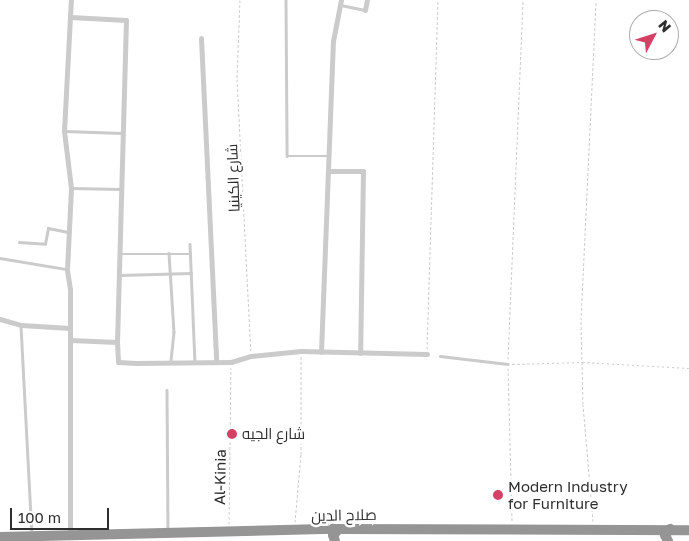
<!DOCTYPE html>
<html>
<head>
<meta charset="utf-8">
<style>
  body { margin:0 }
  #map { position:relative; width:689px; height:541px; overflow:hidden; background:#fff; font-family:"Golos Text",Cairo,sans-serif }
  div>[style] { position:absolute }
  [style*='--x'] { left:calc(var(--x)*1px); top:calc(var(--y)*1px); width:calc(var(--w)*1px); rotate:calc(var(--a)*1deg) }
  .path>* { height:1px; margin-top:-0.5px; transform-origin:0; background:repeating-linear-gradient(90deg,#cbcbcb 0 2.5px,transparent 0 5px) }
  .lane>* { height:2.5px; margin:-1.25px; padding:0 1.25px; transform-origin:1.25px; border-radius:1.25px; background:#cbcbcb }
  .street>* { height:5px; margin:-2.5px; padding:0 2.5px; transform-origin:2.5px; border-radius:2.5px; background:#cbcbcb }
  .highway>* { height:10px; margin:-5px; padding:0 5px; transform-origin:5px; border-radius:5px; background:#959595 }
  .dots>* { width:14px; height:14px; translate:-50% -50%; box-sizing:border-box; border:2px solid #fff; border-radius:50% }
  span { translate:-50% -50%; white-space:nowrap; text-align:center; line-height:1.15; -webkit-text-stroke:5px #fff; paint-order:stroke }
  .street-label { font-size:15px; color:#2e2e2e }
  .poi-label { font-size:15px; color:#2e2e2e }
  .left { translate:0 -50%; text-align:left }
  .north { position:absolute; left:629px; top:10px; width:50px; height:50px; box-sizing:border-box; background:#fff; border:1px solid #ababab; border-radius:50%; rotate:50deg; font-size:14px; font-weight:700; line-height:20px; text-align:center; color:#2e2e2e }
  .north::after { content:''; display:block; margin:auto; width:18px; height:22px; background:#d54065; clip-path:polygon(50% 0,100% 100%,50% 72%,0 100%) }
  .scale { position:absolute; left:10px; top:508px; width:99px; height:22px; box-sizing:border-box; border:2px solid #2e2e2e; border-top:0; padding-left:6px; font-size:15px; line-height:18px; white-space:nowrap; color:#2e2e2e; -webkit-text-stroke:4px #fff; paint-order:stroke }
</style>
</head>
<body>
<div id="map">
  <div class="path">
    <i style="--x:240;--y:0;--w:79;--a:92.2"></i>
    <i style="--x:237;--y:79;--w:272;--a:87.1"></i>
    <i style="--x:427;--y:349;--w:349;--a:-88.2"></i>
    <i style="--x:508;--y:359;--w:359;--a:-87.6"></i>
    <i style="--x:512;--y:364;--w:70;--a:-1.6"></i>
    <i style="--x:582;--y:362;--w:107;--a:3.2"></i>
    <i style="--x:508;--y:368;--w:153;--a:88.5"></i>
    <i style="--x:593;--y:521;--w:117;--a:-94.9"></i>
    <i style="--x:583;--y:404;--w:84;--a:-91.4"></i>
    <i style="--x:581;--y:320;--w:320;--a:-87.3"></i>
    <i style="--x:295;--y:522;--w:68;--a:-85"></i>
    <i style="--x:301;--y:454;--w:98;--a:-90"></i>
    <i style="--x:229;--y:524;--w:156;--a:-89.3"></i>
  </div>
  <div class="lane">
    <i style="--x:286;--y:0;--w:156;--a:89.6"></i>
    <i style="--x:287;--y:156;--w:42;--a:0"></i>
    <i style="--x:341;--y:5;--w:25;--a:12"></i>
    <i style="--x:65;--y:131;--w:57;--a:2"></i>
    <i style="--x:71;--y:188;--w:49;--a:1.2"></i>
    <i style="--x:19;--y:242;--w:26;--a:4"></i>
    <i style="--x:45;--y:244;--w:16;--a:-79"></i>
    <i style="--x:48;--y:228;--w:20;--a:11"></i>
    <i style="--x:190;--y:244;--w:118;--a:87.6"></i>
    <i style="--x:169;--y:253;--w:79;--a:86.4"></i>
    <i style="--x:174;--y:332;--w:31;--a:96"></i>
    <i style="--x:121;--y:254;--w:70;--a:0"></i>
    <i style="--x:0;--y:258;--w:67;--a:9.5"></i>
    <i style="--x:120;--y:275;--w:71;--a:-1.6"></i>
    <i style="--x:21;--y:326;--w:207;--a:87"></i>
    <i style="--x:440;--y:356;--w:68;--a:6.7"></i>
    <i style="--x:167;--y:390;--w:141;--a:89.6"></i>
  </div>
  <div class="street">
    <i style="--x:365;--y:10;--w:10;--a:-79"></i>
    <i style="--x:70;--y:17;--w:17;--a:-87"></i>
    <i style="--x:201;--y:38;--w:322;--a:87.3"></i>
    <i style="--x:328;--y:171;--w:35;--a:0"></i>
    <i style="--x:363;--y:171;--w:182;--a:90.9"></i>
    <i style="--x:0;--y:319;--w:22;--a:16"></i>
    <i style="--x:21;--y:325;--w:49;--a:3.5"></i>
    <i style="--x:70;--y:340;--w:47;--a:2.4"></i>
    <i style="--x:117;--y:342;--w:20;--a:87"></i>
    <i style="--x:118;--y:362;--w:18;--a:3"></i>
    <i style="--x:136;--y:363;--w:95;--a:-0.6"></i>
    <i style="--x:231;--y:362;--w:21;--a:-17"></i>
    <i style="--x:251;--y:356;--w:50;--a:-5.7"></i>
    <i style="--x:301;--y:351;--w:126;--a:1.4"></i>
    <i style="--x:321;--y:352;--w:311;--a:-87.8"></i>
    <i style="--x:333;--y:41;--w:42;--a:-79"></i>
    <i style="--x:70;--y:535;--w:246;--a:-90"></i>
    <i style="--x:70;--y:289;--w:19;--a:-99"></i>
    <i style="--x:67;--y:270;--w:82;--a:-87.2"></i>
    <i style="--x:71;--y:188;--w:57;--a:-97"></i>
    <i style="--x:64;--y:131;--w:114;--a:-87"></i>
    <i style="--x:70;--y:17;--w:56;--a:3.1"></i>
    <i style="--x:126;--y:20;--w:322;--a:91.6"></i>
  </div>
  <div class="highway">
    <i style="--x:0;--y:537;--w:333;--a:-1.4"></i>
    <i style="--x:333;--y:529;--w:356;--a:0.2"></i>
    <i style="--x:335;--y:541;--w:6;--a:-108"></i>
    <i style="--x:333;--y:535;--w:7;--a:-45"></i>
    <i style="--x:668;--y:541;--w:7;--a:-117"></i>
    <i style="--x:665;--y:535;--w:8;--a:-50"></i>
  </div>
  <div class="dots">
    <i style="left:232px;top:434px;background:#d54065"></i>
    <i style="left:498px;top:495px;background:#d54065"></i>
  </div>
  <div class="street-label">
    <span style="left:233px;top:178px;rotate:-92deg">شارع الكينيا</span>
    <span style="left:220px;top:477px;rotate:-89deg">Al-Kinia</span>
    <span style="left:344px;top:515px;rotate:-1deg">صلاح الدين</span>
  </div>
  <div class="poi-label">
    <span class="left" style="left:242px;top:434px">شارع الجيه</span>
    <span class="left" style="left:508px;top:495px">Modern Industry<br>for Furniture</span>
  </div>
  <div class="north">N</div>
  <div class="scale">100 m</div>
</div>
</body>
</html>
